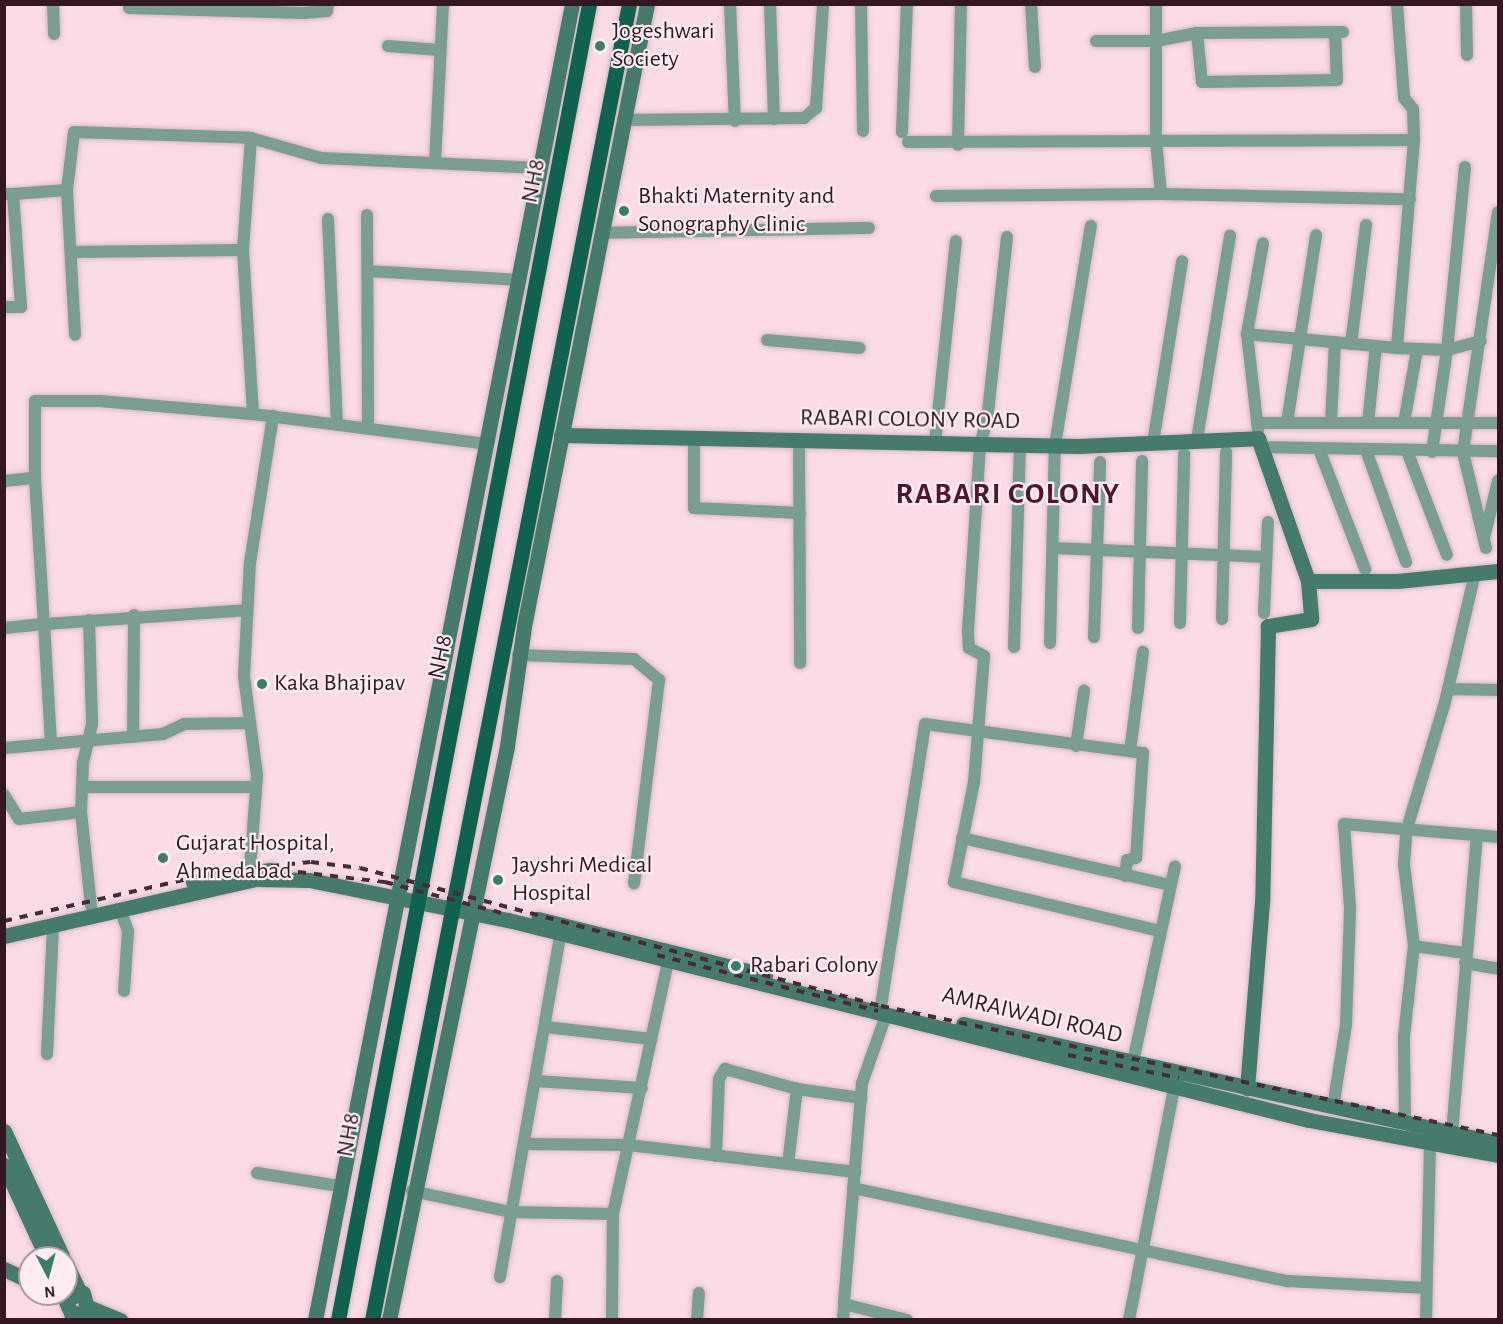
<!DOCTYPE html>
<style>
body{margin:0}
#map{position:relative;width:1503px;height:1324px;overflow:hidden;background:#fadbe6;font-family:"Alegreya Sans",sans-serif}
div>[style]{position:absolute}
.roads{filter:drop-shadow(0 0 2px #d6b8c3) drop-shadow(0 0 2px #d6b8c3)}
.street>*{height:12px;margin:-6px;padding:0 6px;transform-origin:6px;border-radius:6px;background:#7a9e93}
.secondary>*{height:15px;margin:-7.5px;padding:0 7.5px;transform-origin:7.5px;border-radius:7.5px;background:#447b6c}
.primary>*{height:15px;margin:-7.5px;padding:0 7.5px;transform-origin:7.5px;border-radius:7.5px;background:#0f6251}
.rail>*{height:4px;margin-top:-2px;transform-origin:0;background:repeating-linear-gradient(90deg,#472c37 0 8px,transparent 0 16px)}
.dots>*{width:16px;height:16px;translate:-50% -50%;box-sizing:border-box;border:3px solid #fdedf3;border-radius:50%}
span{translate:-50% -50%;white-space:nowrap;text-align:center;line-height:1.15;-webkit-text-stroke:4.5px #fdedf3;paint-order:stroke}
.poi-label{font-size:24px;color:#331823}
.left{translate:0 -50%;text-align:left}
.street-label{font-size:24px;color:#331823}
.district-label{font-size:30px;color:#501631;font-weight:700;letter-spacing:1.5px}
.frame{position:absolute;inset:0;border:6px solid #331823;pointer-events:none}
.north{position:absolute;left:18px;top:1246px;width:60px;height:60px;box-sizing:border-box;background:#fdedf3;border:2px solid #ac98a0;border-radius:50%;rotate:174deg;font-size:16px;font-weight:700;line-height:24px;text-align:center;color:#331823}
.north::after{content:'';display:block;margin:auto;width:21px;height:27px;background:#3b7c6c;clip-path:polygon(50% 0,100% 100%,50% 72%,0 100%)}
</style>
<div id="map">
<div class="roads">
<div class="street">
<div style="left:53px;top:4px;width:30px;rotate:88deg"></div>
<div style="left:730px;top:4px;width:117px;rotate:87.6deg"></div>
<div style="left:770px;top:4px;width:115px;rotate:88deg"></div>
<div style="left:861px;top:4px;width:127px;rotate:89.1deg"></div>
<div style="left:1031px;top:4px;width:63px;rotate:86.4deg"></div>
<div style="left:1156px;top:4px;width:137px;rotate:90deg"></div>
<div style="left:1156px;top:141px;width:258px;rotate:-0.2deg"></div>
<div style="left:1414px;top:140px;width:209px;rotate:94.7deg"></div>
<div style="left:1397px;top:348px;width:151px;rotate:-174.7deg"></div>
<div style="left:1397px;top:4px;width:94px;rotate:85.7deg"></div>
<div style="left:1404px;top:98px;width:14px;rotate:51deg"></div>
<div style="left:1413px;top:109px;width:31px;rotate:88deg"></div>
<div style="left:1466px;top:4px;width:51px;rotate:88.9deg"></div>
<div style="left:129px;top:8px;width:175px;rotate:1.6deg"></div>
<div style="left:304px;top:13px;width:23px;rotate:-5deg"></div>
<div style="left:327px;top:11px;width:7px;rotate:-82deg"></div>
<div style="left:1197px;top:33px;width:49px;rotate:84.2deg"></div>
<div style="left:1202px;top:82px;width:135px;rotate:-0.8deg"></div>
<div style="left:1337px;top:80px;width:48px;rotate:-92.4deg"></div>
<div style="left:1096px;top:41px;width:60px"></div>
<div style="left:1156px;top:41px;width:42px;rotate:-11deg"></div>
<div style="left:1197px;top:33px;width:146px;rotate:-0.4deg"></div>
<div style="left:388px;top:46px;width:51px;rotate:4.5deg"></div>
<div style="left:624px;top:120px;width:180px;rotate:-0.6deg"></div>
<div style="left:804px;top:118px;width:16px;rotate:-40deg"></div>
<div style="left:816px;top:108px;width:104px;rotate:-86.1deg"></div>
<div style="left:902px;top:132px;width:128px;rotate:-87.8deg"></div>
<div style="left:251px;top:138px;width:73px;rotate:15.9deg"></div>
<div style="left:321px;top:158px;width:220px;rotate:2.6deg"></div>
<div style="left:908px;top:142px;width:248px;rotate:-0.2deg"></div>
<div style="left:1156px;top:141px;width:53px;rotate:84.6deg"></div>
<div style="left:1161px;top:194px;width:249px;rotate:1.2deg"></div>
<div style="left:958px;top:145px;width:141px;rotate:-88.8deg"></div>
<div style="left:435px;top:162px;width:158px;rotate:-87.1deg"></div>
<div style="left:1465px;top:167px;width:184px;rotate:95.6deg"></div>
<div style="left:1447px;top:350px;width:35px;rotate:-15deg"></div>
<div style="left:67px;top:190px;width:58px;rotate:-83.1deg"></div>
<div style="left:74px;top:132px;width:177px;rotate:1.9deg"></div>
<div style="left:251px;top:138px;width:112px;rotate:94.1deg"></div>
<div style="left:243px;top:250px;width:171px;rotate:179.3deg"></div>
<div style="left:13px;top:194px;width:54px;rotate:-4.2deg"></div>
<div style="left:67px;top:190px;width:145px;rotate:86.8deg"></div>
<div style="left:936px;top:196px;width:225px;rotate:-0.5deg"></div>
<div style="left:367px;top:215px;width:213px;rotate:89.7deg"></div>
<div style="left:328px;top:219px;width:206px;rotate:87.5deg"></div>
<div style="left:602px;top:233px;width:267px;rotate:-1.1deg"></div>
<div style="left:1007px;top:237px;width:184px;rotate:96.2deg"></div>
<div style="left:987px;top:420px;width:26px;rotate:106deg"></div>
<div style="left:980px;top:445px;width:186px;rotate:93.7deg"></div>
<div style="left:968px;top:631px;width:17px;rotate:87deg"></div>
<div style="left:969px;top:648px;width:17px;rotate:28deg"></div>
<div style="left:984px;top:656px;width:126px;rotate:94.5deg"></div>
<div style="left:974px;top:782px;width:102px;rotate:101.3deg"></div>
<div style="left:954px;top:882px;width:211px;rotate:13.4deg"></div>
<div style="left:243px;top:250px;width:164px;rotate:86.5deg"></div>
<div style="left:253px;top:414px;width:237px;rotate:7.3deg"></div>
<div style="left:369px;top:271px;width:151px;rotate:3.4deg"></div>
<div style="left:4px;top:307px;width:17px"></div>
<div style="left:21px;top:307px;width:113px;rotate:-94deg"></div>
<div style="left:13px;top:194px;width:7px;rotate:180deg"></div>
<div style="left:767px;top:340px;width:93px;rotate:4.9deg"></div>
<div style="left:1351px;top:344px;width:120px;rotate:-82.8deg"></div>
<div style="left:1397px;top:348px;width:50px;rotate:2.3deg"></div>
<div style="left:1447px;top:350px;width:103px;rotate:98.4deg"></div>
<div style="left:1257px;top:423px;width:241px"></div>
<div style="left:1287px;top:423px;width:190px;rotate:-81.2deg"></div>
<div style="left:1331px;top:423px;width:81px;rotate:-87.2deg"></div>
<div style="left:1368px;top:423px;width:77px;rotate:-84.1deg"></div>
<div style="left:1404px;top:423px;width:75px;rotate:-80deg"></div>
<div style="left:1258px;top:430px;width:97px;rotate:-96.5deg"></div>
<div style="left:1247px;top:334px;width:92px;rotate:-80deg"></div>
<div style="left:694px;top:437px;width:71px;rotate:90deg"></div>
<div style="left:694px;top:508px;width:106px;rotate:2.7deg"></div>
<div style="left:799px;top:440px;width:223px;rotate:89.7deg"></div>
<div style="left:1197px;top:440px;width:207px;rotate:-80.8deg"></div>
<div style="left:935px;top:443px;width:203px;rotate:-84.1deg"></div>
<div style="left:1153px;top:443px;width:184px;rotate:-80.9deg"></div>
<div style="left:1262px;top:447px;width:236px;rotate:1deg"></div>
<div style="left:1319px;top:449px;width:129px;rotate:69deg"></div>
<div style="left:1366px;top:450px;width:119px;rotate:70.3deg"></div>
<div style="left:1407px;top:451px;width:111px;rotate:69deg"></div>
<div style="left:35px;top:478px;width:77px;rotate:-90deg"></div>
<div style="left:35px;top:401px;width:65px"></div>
<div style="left:100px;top:401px;width:154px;rotate:4.9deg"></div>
<div style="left:4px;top:481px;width:31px;rotate:-6deg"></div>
<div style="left:35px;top:478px;width:146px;rotate:86.5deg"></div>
<div style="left:44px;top:624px;width:40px;rotate:174.3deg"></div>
<div style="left:1485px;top:534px;width:55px;rotate:-76.2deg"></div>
<div style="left:1053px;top:548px;width:213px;rotate:2.4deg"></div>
<div style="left:1486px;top:548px;width:99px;rotate:-103.5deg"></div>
<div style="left:1463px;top:452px;width:242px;rotate:-81.7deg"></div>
<div style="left:1264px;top:613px;width:91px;rotate:-87.5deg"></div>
<div style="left:1222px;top:619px;width:167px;rotate:-88.6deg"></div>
<div style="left:89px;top:620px;width:104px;rotate:88.3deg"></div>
<div style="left:92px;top:724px;width:39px;rotate:103deg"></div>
<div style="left:83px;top:762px;width:50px;rotate:92.3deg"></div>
<div style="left:81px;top:812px;width:95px;rotate:83.9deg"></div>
<div style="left:1180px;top:623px;width:169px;rotate:-88.6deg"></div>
<div style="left:1138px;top:628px;width:167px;rotate:-88.6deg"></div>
<div style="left:1094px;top:637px;width:175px;rotate:-88deg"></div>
<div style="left:1050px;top:643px;width:198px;rotate:-88.6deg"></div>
<div style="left:1055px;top:445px;width:222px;rotate:-80.7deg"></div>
<div style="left:1014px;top:647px;width:203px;rotate:-88.3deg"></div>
<div style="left:518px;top:655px;width:116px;rotate:2deg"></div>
<div style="left:634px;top:659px;width:33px;rotate:40deg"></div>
<div style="left:659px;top:680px;width:205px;rotate:97deg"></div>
<div style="left:1448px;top:689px;width:50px;rotate:1.1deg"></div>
<div style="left:133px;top:737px;width:122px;rotate:-89.5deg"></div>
<div style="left:51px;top:744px;width:120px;rotate:-93.3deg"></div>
<div style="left:44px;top:624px;width:203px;rotate:-3.9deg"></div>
<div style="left:1076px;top:746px;width:56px;rotate:-81.7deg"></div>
<div style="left:4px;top:748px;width:160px;rotate:-5deg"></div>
<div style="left:163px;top:734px;width:23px;rotate:-25deg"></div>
<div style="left:184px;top:724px;width:65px;rotate:-0.9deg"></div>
<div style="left:1130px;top:751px;width:100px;rotate:-82.5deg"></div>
<div style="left:82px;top:787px;width:174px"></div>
<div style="left:4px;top:795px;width:28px;rotate:58deg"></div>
<div style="left:19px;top:819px;width:62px;rotate:-6.4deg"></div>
<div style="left:962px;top:838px;width:214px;rotate:12.7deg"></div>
<div style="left:250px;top:869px;width:94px;rotate:-85.7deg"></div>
<div style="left:257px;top:775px;width:100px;rotate:-97.5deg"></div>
<div style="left:244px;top:676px;width:113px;rotate:-87deg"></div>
<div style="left:250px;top:563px;width:149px;rotate:-81.1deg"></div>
<div style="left:120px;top:909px;width:23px;rotate:70deg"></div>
<div style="left:128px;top:931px;width:60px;rotate:93.8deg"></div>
<div style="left:1465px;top:953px;width:51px;rotate:-172.2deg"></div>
<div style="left:1414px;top:946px;width:83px;rotate:-97deg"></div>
<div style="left:1404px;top:864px;width:32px;rotate:-86deg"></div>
<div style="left:1406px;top:832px;width:136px;rotate:-73.3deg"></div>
<div style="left:1445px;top:702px;width:132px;rotate:-76.9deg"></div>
<div style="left:1465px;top:963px;width:34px;rotate:10deg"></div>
<div style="left:881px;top:1006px;width:285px;rotate:-81.1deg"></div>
<div style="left:925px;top:724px;width:220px;rotate:7.6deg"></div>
<div style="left:1143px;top:753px;width:105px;rotate:93.8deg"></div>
<div style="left:1136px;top:858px;width:9px;rotate:167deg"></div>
<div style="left:1127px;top:860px;width:16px;rotate:97deg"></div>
<div style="left:886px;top:1015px;width:72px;rotate:109.4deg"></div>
<div style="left:862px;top:1083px;width:222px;rotate:94.7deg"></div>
<div style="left:844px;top:1304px;width:65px;rotate:14.3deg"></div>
<div style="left:546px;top:1027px;width:106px;rotate:6.5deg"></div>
<div style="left:47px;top:1054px;width:129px;rotate:-87.3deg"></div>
<div style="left:1133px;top:1062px;width:200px;rotate:-77.9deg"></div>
<div style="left:536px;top:1081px;width:106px;rotate:3.8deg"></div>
<div style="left:1333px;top:1107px;width:83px;rotate:-81deg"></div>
<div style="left:1346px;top:1025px;width:117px;rotate:-88deg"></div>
<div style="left:1350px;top:908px;width:84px;rotate:-94.1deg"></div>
<div style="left:1344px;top:824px;width:155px;rotate:4.8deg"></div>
<div style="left:1405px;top:1123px;width:87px;rotate:-90.7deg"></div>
<div style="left:1404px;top:1036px;width:91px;rotate:-83.7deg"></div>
<div style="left:1452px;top:1133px;width:298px;rotate:-85.2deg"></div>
<div style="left:524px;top:1144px;width:104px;rotate:0.6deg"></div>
<div style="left:628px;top:1145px;width:229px;rotate:6.8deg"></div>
<div style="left:716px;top:1156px;width:77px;rotate:-87.8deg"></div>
<div style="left:719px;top:1079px;width:12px;rotate:-59deg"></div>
<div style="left:725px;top:1069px;width:75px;rotate:15.5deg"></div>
<div style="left:797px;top:1089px;width:65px;rotate:8deg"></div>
<div style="left:788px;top:1164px;width:76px;rotate:-83.2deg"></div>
<div style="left:257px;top:1173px;width:83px;rotate:9deg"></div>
<div style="left:853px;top:1188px;width:445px;rotate:12.1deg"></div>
<div style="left:1288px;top:1281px;width:138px;rotate:2.9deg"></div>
<div style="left:412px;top:1191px;width:101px;rotate:12deg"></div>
<div style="left:511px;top:1212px;width:102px;rotate:1.1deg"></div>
<div style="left:500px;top:1277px;width:346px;rotate:-80deg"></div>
<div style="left:555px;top:1320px;width:39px;rotate:-87deg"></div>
<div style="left:612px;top:1320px;width:106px;rotate:-89.5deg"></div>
<div style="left:613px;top:1214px;width:259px;rotate:-77.7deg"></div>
<div style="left:697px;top:1320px;width:27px;rotate:-86deg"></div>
<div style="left:843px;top:1320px;width:16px;rotate:-86deg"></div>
<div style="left:1129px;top:1320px;width:246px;rotate:-79deg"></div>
<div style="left:1426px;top:1320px;width:179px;rotate:-88.7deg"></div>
</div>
<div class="secondary">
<div style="left:561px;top:435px;width:517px;rotate:1.22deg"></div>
<div style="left:1078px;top:446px;width:180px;rotate:-2.5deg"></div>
<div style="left:1258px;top:438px;width:151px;rotate:70.7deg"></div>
<div style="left:1308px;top:581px;width:38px;rotate:85deg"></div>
<div style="left:1311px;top:619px;width:44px;rotate:170.8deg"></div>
<div style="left:1268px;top:626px;width:276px;rotate:91.2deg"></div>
<div style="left:1262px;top:902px;width:187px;rotate:94.6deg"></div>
<div style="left:1308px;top:581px;width:89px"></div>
<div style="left:1397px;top:581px;width:101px;rotate:-5.7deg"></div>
<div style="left:193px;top:882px;width:78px;rotate:-8.9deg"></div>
<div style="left:538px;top:919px;width:234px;rotate:13.9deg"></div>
<div style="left:4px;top:936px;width:257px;rotate:-12.8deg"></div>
<div style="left:255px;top:879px;width:54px;rotate:1.1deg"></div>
<div style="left:309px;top:880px;width:203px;rotate:11.4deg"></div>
<div style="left:508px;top:920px;width:826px;rotate:14.02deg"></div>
<div style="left:1309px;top:1120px;width:192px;rotate:10.5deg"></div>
<div style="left:963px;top:1024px;width:548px;rotate:12.54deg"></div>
<div style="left:4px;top:1131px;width:140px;rotate:65.1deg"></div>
<div style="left:4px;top:1165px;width:102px;rotate:65.2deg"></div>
<div style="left:66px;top:1264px;width:30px;rotate:64deg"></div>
<div style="left:4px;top:1269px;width:29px;rotate:25deg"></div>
<div style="left:88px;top:1307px;width:35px;rotate:22deg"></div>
<div style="left:86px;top:1311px;width:15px;rotate:164deg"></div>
<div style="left:72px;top:1315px;width:17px;rotate:-114deg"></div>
<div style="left:65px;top:1299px;width:19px;rotate:-18deg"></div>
<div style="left:83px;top:1293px;width:28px;rotate:75deg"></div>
<div style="left:315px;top:1320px;width:1341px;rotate:-78.95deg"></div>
<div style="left:389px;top:1320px;width:586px;rotate:-78.38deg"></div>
<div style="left:507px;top:746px;width:121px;rotate:-81.9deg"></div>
<div style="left:524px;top:626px;width:634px;rotate:-78.81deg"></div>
</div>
<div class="primary">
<div style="left:338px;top:1320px;width:1340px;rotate:-79.2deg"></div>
<div style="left:372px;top:1320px;width:1341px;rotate:-78.95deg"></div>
</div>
</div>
<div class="rail">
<div style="left:298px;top:872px;width:88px;rotate:6.6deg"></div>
<div style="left:385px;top:882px;width:128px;rotate:14.9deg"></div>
<div style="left:4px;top:921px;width:225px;rotate:-12.9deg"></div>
<div style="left:223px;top:871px;width:88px;rotate:-5.8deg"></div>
<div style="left:311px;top:862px;width:49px;rotate:7deg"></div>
<div style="left:360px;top:868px;width:539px;rotate:14.84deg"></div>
<div style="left:881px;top:1006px;width:630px;rotate:11.81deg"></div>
<div style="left:657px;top:955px;width:228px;rotate:14.2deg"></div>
<div style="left:1068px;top:1055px;width:113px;rotate:11.7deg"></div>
</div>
<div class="dots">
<div style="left:600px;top:46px;background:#3b7c6c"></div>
<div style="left:624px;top:211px;background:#3b7c6c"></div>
<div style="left:262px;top:684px;background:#3b7c6c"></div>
<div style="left:163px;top:858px;background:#3b7c6c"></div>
<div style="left:498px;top:880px;background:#3b7c6c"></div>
<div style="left:736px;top:966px;background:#3b7c6c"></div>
</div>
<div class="poi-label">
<span class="left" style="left:612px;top:46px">Jogeshwari<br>Society</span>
<span class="left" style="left:638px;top:211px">Bhakti Maternity and<br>Sonography Clinic</span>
<span class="left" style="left:274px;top:684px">Kaka Bhajipav</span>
<span class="left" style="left:176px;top:858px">Gujarat Hospital,<br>Ahmedabad</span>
<span class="left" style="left:512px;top:880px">Jayshri Medical<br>Hospital</span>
<span class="left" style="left:750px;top:966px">Rabari Colony</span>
</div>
<div class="street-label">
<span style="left:534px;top:181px;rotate:-79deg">NH8</span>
<span style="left:910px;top:420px;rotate:1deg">RABARI COLONY ROAD</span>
<span style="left:441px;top:657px;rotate:-78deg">NH8</span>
<span style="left:1032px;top:1016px;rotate:13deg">AMRAIWADI ROAD</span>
<span style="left:349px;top:1135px;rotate:-80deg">NH8</span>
</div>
<div class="district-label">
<span style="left:1008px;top:494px">RABARI COLONY</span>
</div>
<div class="frame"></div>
<div class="north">N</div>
</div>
